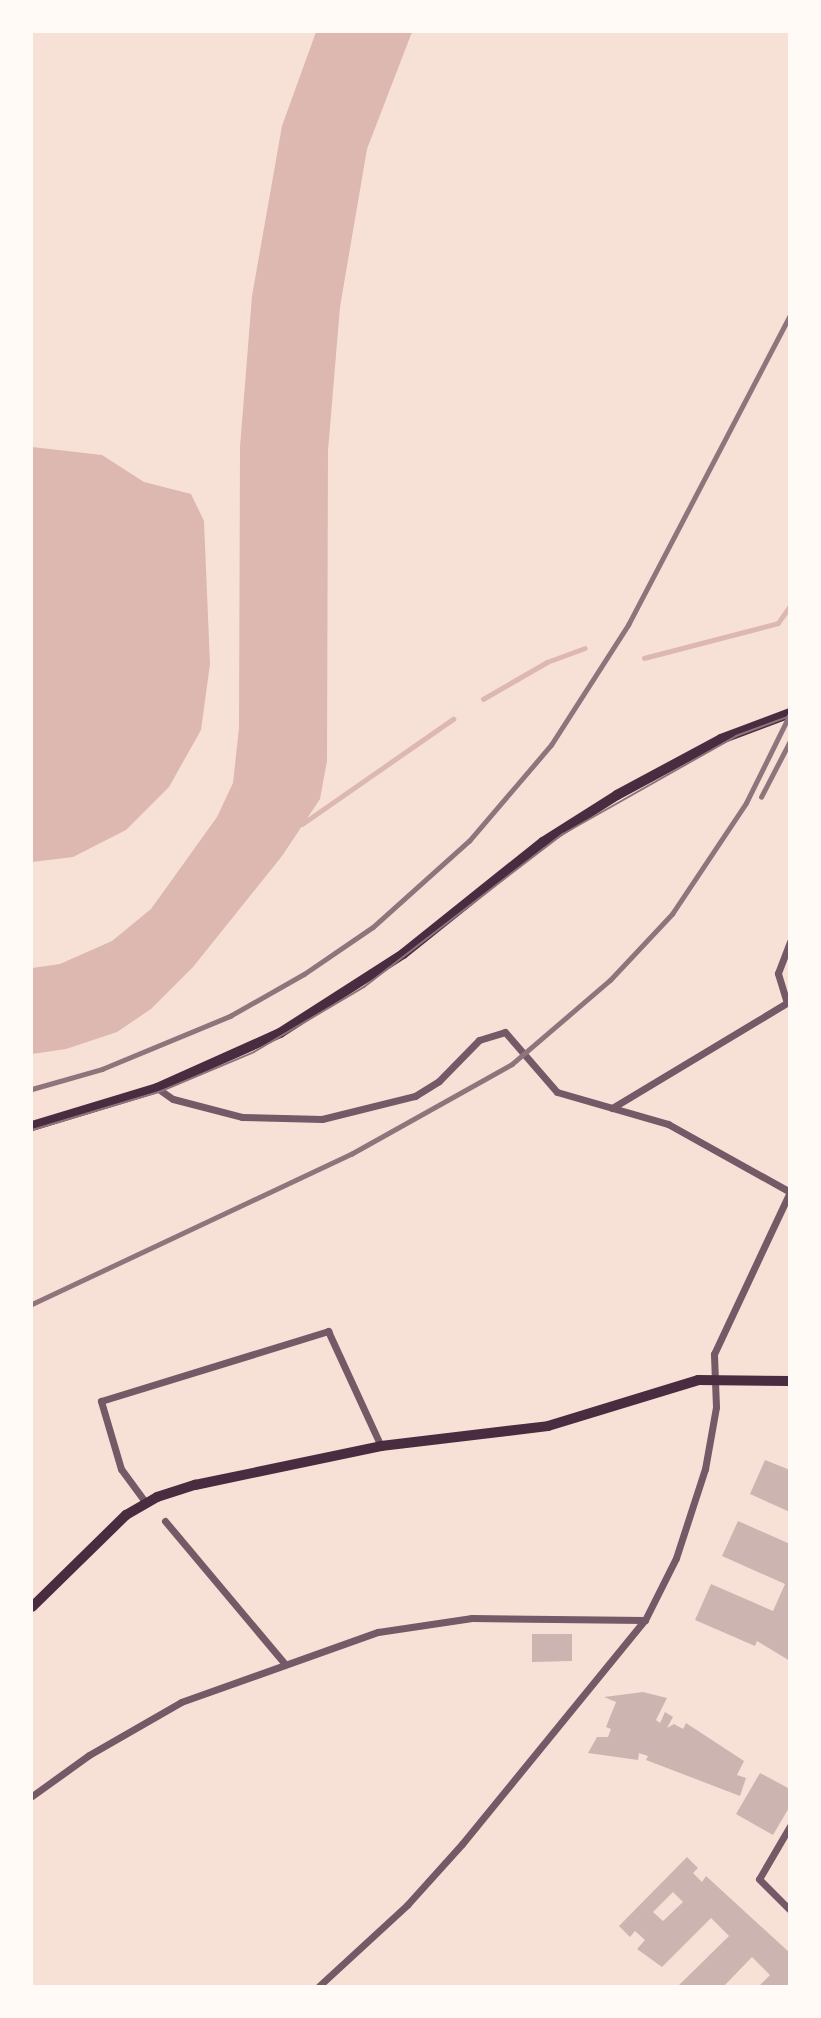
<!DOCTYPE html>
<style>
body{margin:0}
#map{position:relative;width:821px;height:2018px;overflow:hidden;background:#f7e1d7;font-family:Montserrat,sans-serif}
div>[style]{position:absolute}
.water>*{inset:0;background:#dcb8b0}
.stream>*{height:4.5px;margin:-2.25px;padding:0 2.25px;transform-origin:2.25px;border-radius:2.25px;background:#dcb8b0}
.building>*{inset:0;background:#ccb4b1}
.minor>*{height:7px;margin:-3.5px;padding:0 3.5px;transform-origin:3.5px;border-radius:3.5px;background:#755966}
.secondary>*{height:10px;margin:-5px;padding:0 5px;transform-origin:5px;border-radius:5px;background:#4a2c40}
.tram>*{height:2px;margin:-1px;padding:0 1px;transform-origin:1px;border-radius:1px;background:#8f747c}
.rail>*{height:4.5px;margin:-2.25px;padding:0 2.25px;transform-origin:2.25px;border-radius:2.25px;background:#8f747c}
span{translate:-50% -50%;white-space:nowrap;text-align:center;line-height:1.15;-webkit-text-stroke:5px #fffaf5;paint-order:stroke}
.frame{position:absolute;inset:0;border:33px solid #fffaf5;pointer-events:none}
</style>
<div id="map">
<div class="water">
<div style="clip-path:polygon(316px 32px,412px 32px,367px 149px,340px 307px,328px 451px,327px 761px,320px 799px,282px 856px,193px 967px,151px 1009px,117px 1032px,66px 1049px,32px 1054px,32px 968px,60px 964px,112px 941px,151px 909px,217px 817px,233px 783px,239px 728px,240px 447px,252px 296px,282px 126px)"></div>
<div style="clip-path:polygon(32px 447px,102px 455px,144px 482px,191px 494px,204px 521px,210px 664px,201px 730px,169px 787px,126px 830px,73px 857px,32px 862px)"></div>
</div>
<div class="stream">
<div style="left:644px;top:658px;width:138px;rotate:-14.6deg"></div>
<div style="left:778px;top:623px;width:21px;rotate:-55deg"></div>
<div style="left:483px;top:699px;width:74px;rotate:-30deg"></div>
<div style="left:547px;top:662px;width:40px;rotate:-20.2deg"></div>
<div style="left:302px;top:824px;width:184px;rotate:-34.8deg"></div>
</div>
<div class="building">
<div style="clip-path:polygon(765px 1460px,790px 1470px,790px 1512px,750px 1494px)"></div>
<div style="clip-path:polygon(738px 1521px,790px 1544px,790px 1661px,757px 1641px,755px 1646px,695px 1620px,711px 1584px,773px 1611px,785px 1584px,722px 1556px)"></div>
<div style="clip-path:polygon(532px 1634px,572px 1634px,572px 1661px,532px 1662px)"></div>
<div style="clip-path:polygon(643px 1692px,667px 1698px,656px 1720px,660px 1723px,665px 1712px,673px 1717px,667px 1728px,674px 1724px,683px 1729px,686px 1723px,744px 1761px,737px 1775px,746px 1778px,740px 1796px,646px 1760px,648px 1756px,639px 1753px,638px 1760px,588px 1753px,597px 1737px,608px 1737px,611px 1729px,606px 1727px,616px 1702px,604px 1697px)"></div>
<div style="clip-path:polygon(760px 1773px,790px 1789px,790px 1806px,773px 1835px,736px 1814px)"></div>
<div style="clip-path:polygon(evenodd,687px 1857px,698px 1868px,693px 1873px,702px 1882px,706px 1876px,790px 1953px,790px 1986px,759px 1986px,770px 1975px,752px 1957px,724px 1986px,678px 1986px,729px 1936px,711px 1918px,662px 1967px,637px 1949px,645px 1940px,635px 1931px,630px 1937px,619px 1926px,687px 1857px,673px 1892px,683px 1902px,663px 1921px,653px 1912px,673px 1892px)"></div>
</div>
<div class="minor">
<div style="left:787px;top:1003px;width:31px;rotate:-107deg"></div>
<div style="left:778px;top:973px;width:34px;rotate:-69deg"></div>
<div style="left:157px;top:1088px;width:19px;rotate:35deg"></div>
<div style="left:173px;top:1099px;width:71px;rotate:14.6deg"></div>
<div style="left:242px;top:1117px;width:80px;rotate:1.4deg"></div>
<div style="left:322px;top:1119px;width:96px;rotate:-13.9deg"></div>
<div style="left:415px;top:1096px;width:28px;rotate:-32deg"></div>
<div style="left:439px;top:1081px;width:57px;rotate:-45.7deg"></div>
<div style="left:479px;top:1040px;width:27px;rotate:-17deg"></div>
<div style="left:505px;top:1032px;width:79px;rotate:49.1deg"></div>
<div style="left:557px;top:1092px;width:116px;rotate:16.1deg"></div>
<div style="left:668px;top:1124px;width:140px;rotate:29.1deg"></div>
<div style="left:612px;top:1108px;width:208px;rotate:-31deg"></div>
<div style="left:146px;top:1503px;width:42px;rotate:-126.3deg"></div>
<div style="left:121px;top:1469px;width:71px;rotate:-106.4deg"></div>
<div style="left:101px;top:1401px;width:238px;rotate:-17.1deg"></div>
<div style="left:328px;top:1331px;width:127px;rotate:65.3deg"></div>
<div style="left:165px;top:1521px;width:187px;rotate:50deg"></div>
<div style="left:32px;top:1796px;width:70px;rotate:-35.7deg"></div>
<div style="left:89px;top:1755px;width:106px;rotate:-29.9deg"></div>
<div style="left:181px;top:1702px;width:209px;rotate:-19.6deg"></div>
<div style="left:378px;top:1632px;width:95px;rotate:-8.5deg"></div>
<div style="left:472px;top:1618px;width:173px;rotate:0.7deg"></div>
<div style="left:790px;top:1826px;width:61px;rotate:120.3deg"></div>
<div style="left:759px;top:1879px;width:44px;rotate:45deg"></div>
<div style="left:319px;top:1986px;width:120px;rotate:-42.6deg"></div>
<div style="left:407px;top:1905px;width:82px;rotate:-48deg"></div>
<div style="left:462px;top:1844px;width:289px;rotate:-50.8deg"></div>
<div style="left:645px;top:1620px;width:69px;rotate:-63.4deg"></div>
<div style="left:676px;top:1558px;width:94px;rotate:-72deg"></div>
<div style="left:705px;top:1469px;width:63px;rotate:-79.9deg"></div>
<div style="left:716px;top:1407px;width:53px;rotate:-92.2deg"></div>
<div style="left:714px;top:1354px;width:179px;rotate:-64.9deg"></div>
</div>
<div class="secondary">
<div style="left:32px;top:1126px;width:131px;rotate:-16.9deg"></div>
<div style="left:157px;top:1088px;width:135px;rotate:-24.1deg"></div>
<div style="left:280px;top:1033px;width:146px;rotate:-32.7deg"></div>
<div style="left:403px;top:954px;width:179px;rotate:-38.7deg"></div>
<div style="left:543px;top:842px;width:88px;rotate:-32.4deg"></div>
<div style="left:617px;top:795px;width:118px;rotate:-28.3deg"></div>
<div style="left:721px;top:739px;width:74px;rotate:-20.6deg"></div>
<div style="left:32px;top:1607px;width:132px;rotate:-44.4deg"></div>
<div style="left:126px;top:1515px;width:36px;rotate:-30deg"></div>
<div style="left:157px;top:1497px;width:40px;rotate:-18deg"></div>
<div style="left:195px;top:1485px;width:190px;rotate:-11.8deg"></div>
<div style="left:381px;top:1446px;width:168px;rotate:-6.8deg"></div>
<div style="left:548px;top:1426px;width:157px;rotate:-17deg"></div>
<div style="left:698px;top:1380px;width:92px;rotate:0.6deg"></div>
</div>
<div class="tram">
<div style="left:32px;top:1130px;width:133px;rotate:-16.7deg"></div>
<div style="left:159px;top:1092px;width:103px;rotate:-22.8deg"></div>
<div style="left:254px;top:1052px;width:128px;rotate:-30.6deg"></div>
<div style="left:364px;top:987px;width:251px;rotate:-37.6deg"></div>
<div style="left:563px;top:834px;width:199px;rotate:-29.5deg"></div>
<div style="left:736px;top:736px;width:58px;rotate:-20.3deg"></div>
</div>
<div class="rail">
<div style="left:761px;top:797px;width:63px;rotate:-62.6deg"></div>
<div style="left:32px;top:1089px;width:73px;rotate:-15.9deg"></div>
<div style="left:102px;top:1069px;width:139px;rotate:-22.5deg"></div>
<div style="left:230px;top:1016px;width:85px;rotate:-29.6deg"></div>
<div style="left:304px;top:974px;width:83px;rotate:-34.3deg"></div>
<div style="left:373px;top:927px;width:129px;rotate:-41.9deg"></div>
<div style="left:469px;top:841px;width:126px;rotate:-49.5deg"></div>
<div style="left:551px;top:745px;width:143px;rotate:-57.3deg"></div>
<div style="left:628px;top:625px;width:350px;rotate:-62.4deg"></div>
<div style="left:32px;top:1304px;width:353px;rotate:-25.2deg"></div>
<div style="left:351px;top:1154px;width:184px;rotate:-29.2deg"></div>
<div style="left:512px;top:1064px;width:129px;rotate:-40.6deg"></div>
<div style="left:610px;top:980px;width:91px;rotate:-46.8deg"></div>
<div style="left:672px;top:914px;width:133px;rotate:-56.3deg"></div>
<div style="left:746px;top:803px;width:99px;rotate:-63.7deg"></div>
</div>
<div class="frame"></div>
</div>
